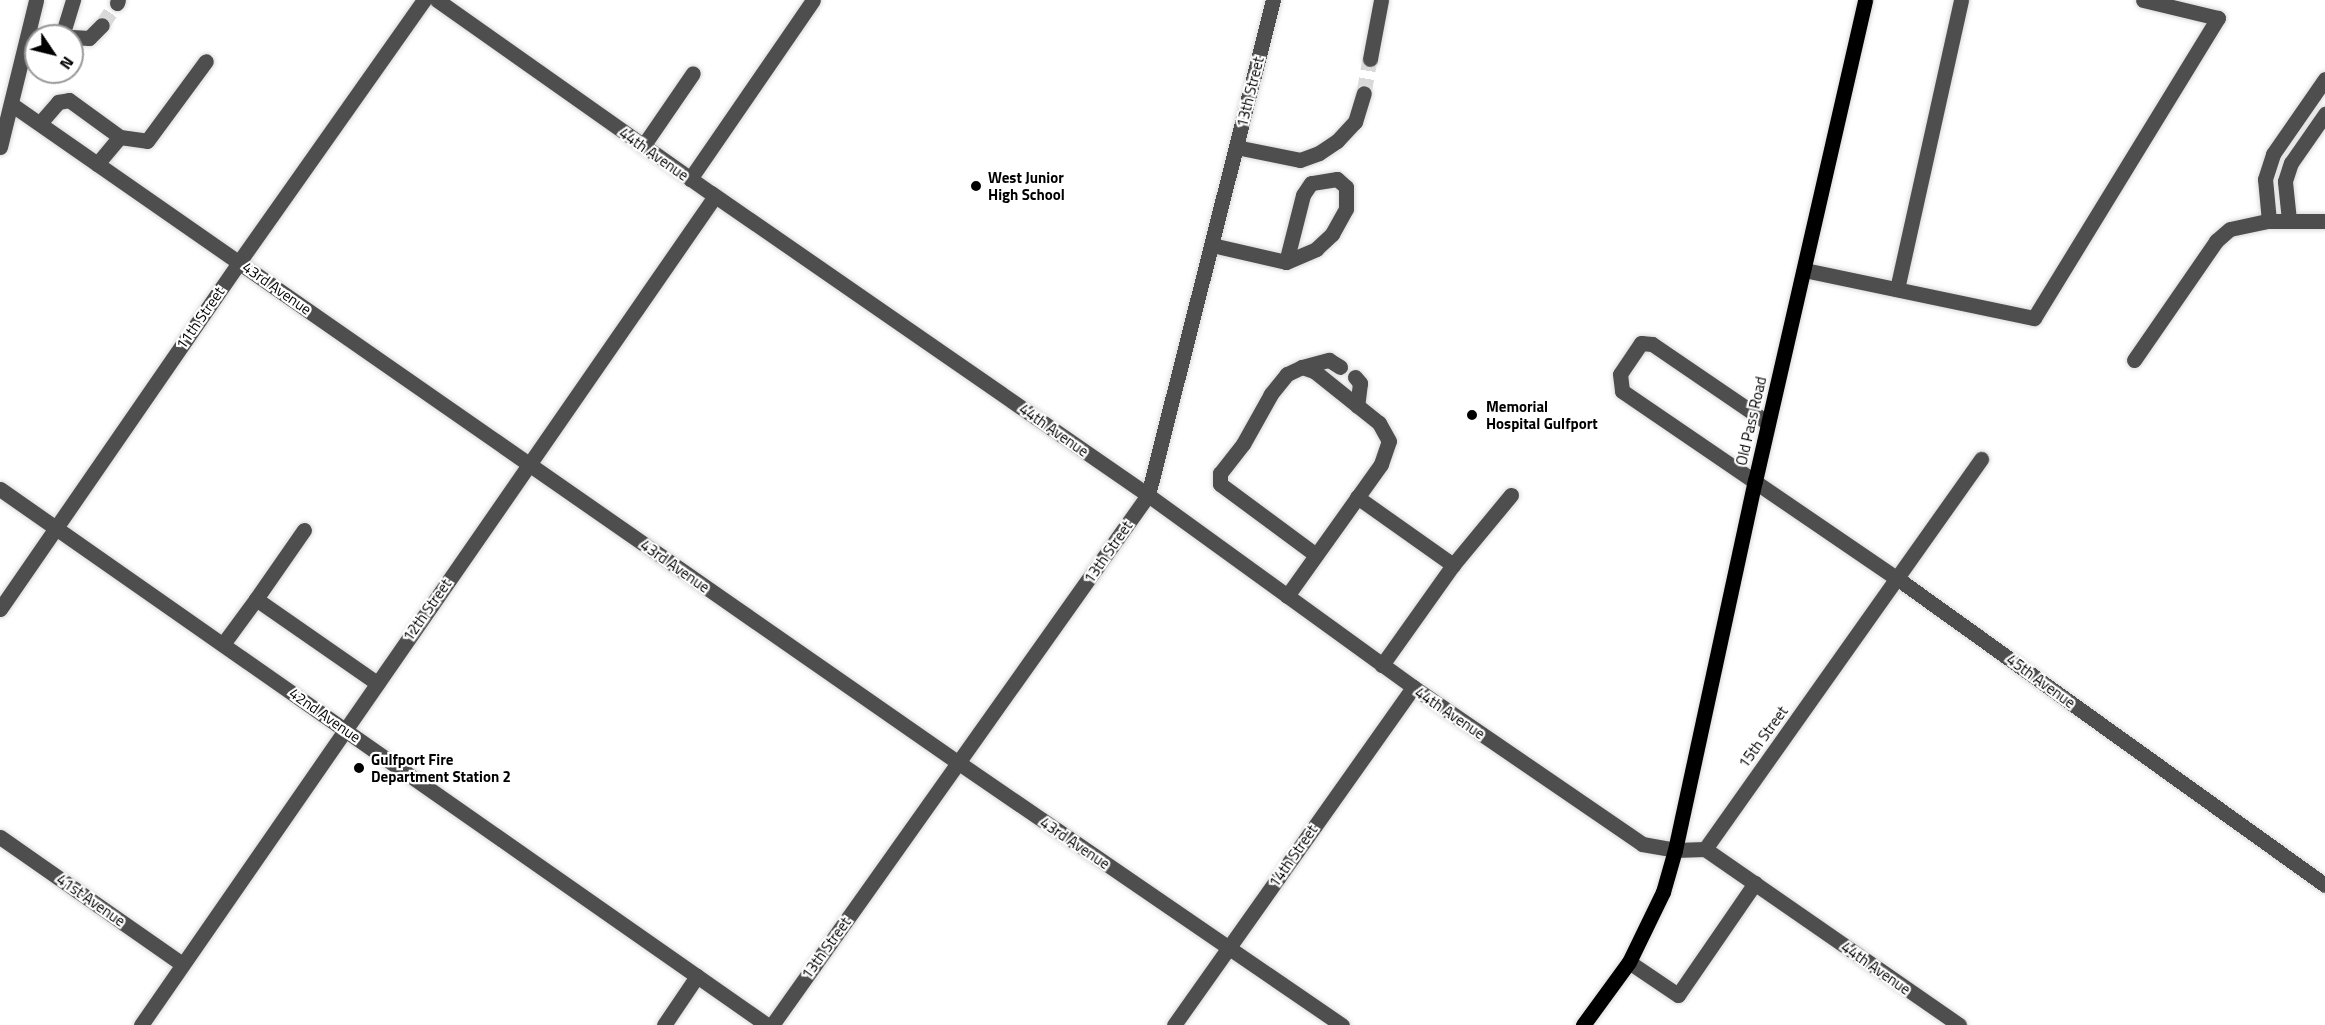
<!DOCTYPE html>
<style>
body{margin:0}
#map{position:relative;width:2325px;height:1025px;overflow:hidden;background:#fff;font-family:"Titillium Web",sans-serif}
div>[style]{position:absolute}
.minor-tunnel>*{height:15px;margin-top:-7.5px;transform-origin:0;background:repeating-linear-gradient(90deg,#d9d9d9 0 15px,transparent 0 23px)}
.roads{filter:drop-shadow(0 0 2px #dbdbdb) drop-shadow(0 0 2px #dbdbdb)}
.minor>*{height:15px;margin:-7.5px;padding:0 7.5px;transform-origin:7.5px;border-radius:7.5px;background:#4e4e4e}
.major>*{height:15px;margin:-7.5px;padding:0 7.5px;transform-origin:7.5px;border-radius:7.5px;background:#000}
.dots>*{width:16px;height:16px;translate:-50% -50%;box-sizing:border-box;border:3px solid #fff;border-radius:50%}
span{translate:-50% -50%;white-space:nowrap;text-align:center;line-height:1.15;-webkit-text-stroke:4.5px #fff;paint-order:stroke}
.street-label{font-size:15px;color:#000}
.poi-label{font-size:15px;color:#000;font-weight:700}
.left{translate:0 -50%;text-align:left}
.north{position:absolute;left:24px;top:24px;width:60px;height:60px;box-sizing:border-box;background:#fff;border:2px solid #999;border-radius:50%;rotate:125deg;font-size:16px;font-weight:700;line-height:24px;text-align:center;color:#000}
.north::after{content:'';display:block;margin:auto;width:21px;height:27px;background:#000;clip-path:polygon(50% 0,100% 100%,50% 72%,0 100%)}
</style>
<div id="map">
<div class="minor-tunnel">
<div style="left:102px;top:25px;width:27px;rotate:-56deg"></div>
<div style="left:1364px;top:93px;width:35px;rotate:-80deg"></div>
</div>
<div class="roads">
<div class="minor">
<div style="left:437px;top:0;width:335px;rotate:35.2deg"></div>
<div style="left:711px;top:193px;width:531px;rotate:34.65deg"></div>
<div style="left:1148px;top:495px;width:327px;rotate:35.9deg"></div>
<div style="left:1413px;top:687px;width:278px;rotate:34.4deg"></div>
<div style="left:1642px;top:844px;width:34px;rotate:10deg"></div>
<div style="left:1675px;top:850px;width:30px;rotate:-2deg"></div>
<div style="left:1705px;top:849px;width:478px;rotate:-54.7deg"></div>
<div style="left:117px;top:3px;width:3px;rotate:-72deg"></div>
<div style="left:28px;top:35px;width:28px;rotate:2deg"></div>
<div style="left:62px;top:36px;width:38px;rotate:-73deg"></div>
<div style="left:72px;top:37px;width:17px;rotate:3deg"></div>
<div style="left:89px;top:38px;width:18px;rotate:-45deg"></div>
<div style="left:1370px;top:59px;width:60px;rotate:-79.4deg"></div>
<div style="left:11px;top:104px;width:1155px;rotate:34.81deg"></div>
<div style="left:959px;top:763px;width:464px;rotate:34.4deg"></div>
<div style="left:40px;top:123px;width:28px;rotate:-49deg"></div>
<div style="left:58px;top:102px;width:11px;rotate:-10deg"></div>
<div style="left:69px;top:100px;width:63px;rotate:36deg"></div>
<div style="left:643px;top:146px;width:88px;rotate:-55.6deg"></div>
<div style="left:0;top:147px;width:151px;rotate:-76.2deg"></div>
<div style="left:1236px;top:147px;width:65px;rotate:11.5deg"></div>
<div style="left:1300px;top:160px;width:20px;rotate:-20deg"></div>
<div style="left:1319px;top:153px;width:22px;rotate:-34deg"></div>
<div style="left:1337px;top:141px;width:26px;rotate:-47deg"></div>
<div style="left:1355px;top:122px;width:30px;rotate:-73deg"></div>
<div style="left:97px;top:164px;width:35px;rotate:-50deg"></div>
<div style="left:120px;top:137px;width:27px;rotate:8deg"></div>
<div style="left:147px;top:141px;width:99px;rotate:-53.6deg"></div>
<div style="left:690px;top:179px;width:217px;rotate:-55.5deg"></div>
<div style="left:2289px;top:220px;width:39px;rotate:-96deg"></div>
<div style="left:2285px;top:181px;width:19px;rotate:-72deg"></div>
<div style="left:2291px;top:163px;width:60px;rotate:-55.2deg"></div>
<div style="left:2269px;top:221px;width:42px;rotate:-95.4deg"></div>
<div style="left:2265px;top:179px;width:26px;rotate:-72deg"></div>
<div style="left:2273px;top:154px;width:91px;rotate:-55.3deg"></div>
<div style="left:1212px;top:245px;width:76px;rotate:12.9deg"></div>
<div style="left:1286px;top:262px;width:33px;rotate:-23deg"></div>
<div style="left:1316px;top:249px;width:22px;rotate:-43deg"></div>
<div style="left:1332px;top:234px;width:29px;rotate:-61deg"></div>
<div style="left:1346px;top:209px;width:22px;rotate:-90deg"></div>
<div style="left:1346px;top:187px;width:12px;rotate:-138deg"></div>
<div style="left:1337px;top:179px;width:26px;rotate:171deg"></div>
<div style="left:1311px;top:183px;width:14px;rotate:124deg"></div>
<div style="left:1303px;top:195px;width:69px;rotate:104.2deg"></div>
<div style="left:1804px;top:270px;width:235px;rotate:11.8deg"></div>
<div style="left:2034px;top:318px;width:352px;rotate:-58.5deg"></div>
<div style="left:2218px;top:18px;width:77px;rotate:-166.5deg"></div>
<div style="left:1897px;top:289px;width:296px;rotate:-77.5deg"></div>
<div style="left:2134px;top:360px;width:145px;rotate:-55.4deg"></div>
<div style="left:2216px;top:241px;width:18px;rotate:-41deg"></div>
<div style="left:2230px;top:229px;width:40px;rotate:-12deg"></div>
<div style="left:2269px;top:221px;width:56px"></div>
<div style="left:1302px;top:367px;width:28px;rotate:-15deg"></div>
<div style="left:1329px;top:360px;width:13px;rotate:32deg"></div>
<div style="left:1355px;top:377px;width:8px;rotate:50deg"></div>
<div style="left:1360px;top:383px;width:23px;rotate:97deg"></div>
<div style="left:1768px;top:423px;width:140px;rotate:-145.7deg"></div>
<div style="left:1652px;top:344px;width:11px;rotate:-175deg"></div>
<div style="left:1641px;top:343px;width:37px;rotate:124deg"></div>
<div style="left:1620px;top:374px;width:17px;rotate:83deg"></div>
<div style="left:1622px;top:391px;width:334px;rotate:34.3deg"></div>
<div style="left:1898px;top:579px;width:525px;rotate:35.63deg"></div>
<div style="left:0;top:489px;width:936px;rotate:34.95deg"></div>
<div style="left:1357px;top:497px;width:118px;rotate:35.3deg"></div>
<div style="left:1453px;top:565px;width:123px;rotate:125.4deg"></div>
<div style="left:1453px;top:565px;width:91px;rotate:-50.4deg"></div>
<div style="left:1287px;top:596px;width:162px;rotate:-54.5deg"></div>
<div style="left:1381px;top:464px;width:24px;rotate:-71deg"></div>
<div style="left:1389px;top:441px;width:21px;rotate:-119deg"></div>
<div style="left:1379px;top:423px;width:83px;rotate:-141.3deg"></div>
<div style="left:1314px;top:371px;width:13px;rotate:-162deg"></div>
<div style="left:1302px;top:367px;width:17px;rotate:155deg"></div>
<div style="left:1287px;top:374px;width:26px;rotate:129deg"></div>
<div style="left:1271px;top:394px;width:57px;rotate:119.2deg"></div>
<div style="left:1243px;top:444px;width:37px;rotate:128deg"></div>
<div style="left:1220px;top:473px;width:11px;rotate:90deg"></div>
<div style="left:1220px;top:484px;width:119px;rotate:36.5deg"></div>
<div style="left:256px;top:599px;width:84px;rotate:-55.2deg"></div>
<div style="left:0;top:609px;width:421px;rotate:-55.4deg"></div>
<div style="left:239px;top:262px;width:321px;rotate:-54.8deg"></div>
<div style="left:223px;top:644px;width:56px;rotate:-53.7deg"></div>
<div style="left:256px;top:599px;width:147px;rotate:34.8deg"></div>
<div style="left:0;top:837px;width:222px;rotate:34.9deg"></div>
<div style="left:1705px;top:849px;width:309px;rotate:34.7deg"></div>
<div style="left:1629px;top:962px;width:59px;rotate:34deg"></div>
<div style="left:1678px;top:995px;width:136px;rotate:-55.5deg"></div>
<div style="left:141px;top:1025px;width:1008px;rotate:-55.3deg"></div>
<div style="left:664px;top:1025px;width:59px;rotate:-56deg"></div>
<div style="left:772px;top:1025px;width:650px;rotate:-54.65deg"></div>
<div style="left:1148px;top:495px;width:511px;rotate:-75.83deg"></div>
<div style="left:1174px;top:1025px;width:414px;rotate:-54.7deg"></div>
</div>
<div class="major">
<div style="left:1583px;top:1025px;width:78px;rotate:-53.9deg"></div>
<div style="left:1629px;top:962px;width:78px;rotate:-64.1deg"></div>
<div style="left:1663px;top:892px;width:44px;rotate:-74.1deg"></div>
<div style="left:1675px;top:850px;width:378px;rotate:-77.8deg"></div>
<div style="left:1755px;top:481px;width:493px;rotate:-77.1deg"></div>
</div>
</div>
<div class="dots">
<div style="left:976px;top:186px;background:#000"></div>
<div style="left:1472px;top:415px;background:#000"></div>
<div style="left:359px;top:768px;background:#000"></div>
</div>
<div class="street-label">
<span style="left:1250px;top:92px;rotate:-76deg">13th Street</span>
<span style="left:654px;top:154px;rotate:35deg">44th Avenue</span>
<span style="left:277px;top:288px;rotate:35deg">43rd Avenue</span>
<span style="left:200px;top:318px;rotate:-55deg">11th Street</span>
<span style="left:1751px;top:421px;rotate:-77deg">Old Pass Road</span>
<span style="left:1054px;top:430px;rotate:35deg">44th Avenue</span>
<span style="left:1108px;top:552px;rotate:-55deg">13th Street</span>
<span style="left:675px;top:566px;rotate:35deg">43rd Avenue</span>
<span style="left:427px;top:610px;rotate:-55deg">12th Street</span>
<span style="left:2041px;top:681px;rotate:36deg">45th Avenue</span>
<span style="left:1450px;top:713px;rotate:34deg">44th Avenue</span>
<span style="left:325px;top:715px;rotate:35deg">42nd Avenue</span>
<span style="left:1763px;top:737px;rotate:-54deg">15th Street</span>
<span style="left:1075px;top:843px;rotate:34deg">43rd Avenue</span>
<span style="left:1293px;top:856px;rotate:-55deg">14th Street</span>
<span style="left:91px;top:900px;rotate:35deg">41st Avenue</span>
<span style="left:826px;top:948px;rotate:-54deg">13th Street</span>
<span style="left:1876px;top:968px;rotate:35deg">44th Avenue</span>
</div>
<div class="poi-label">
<span class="left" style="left:988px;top:186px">West Junior<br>High School</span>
<span class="left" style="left:1486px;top:415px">Memorial<br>Hospital Gulfport</span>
<span class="left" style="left:371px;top:768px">Gulfport Fire<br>Department Station 2</span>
</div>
<div class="north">N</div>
</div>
